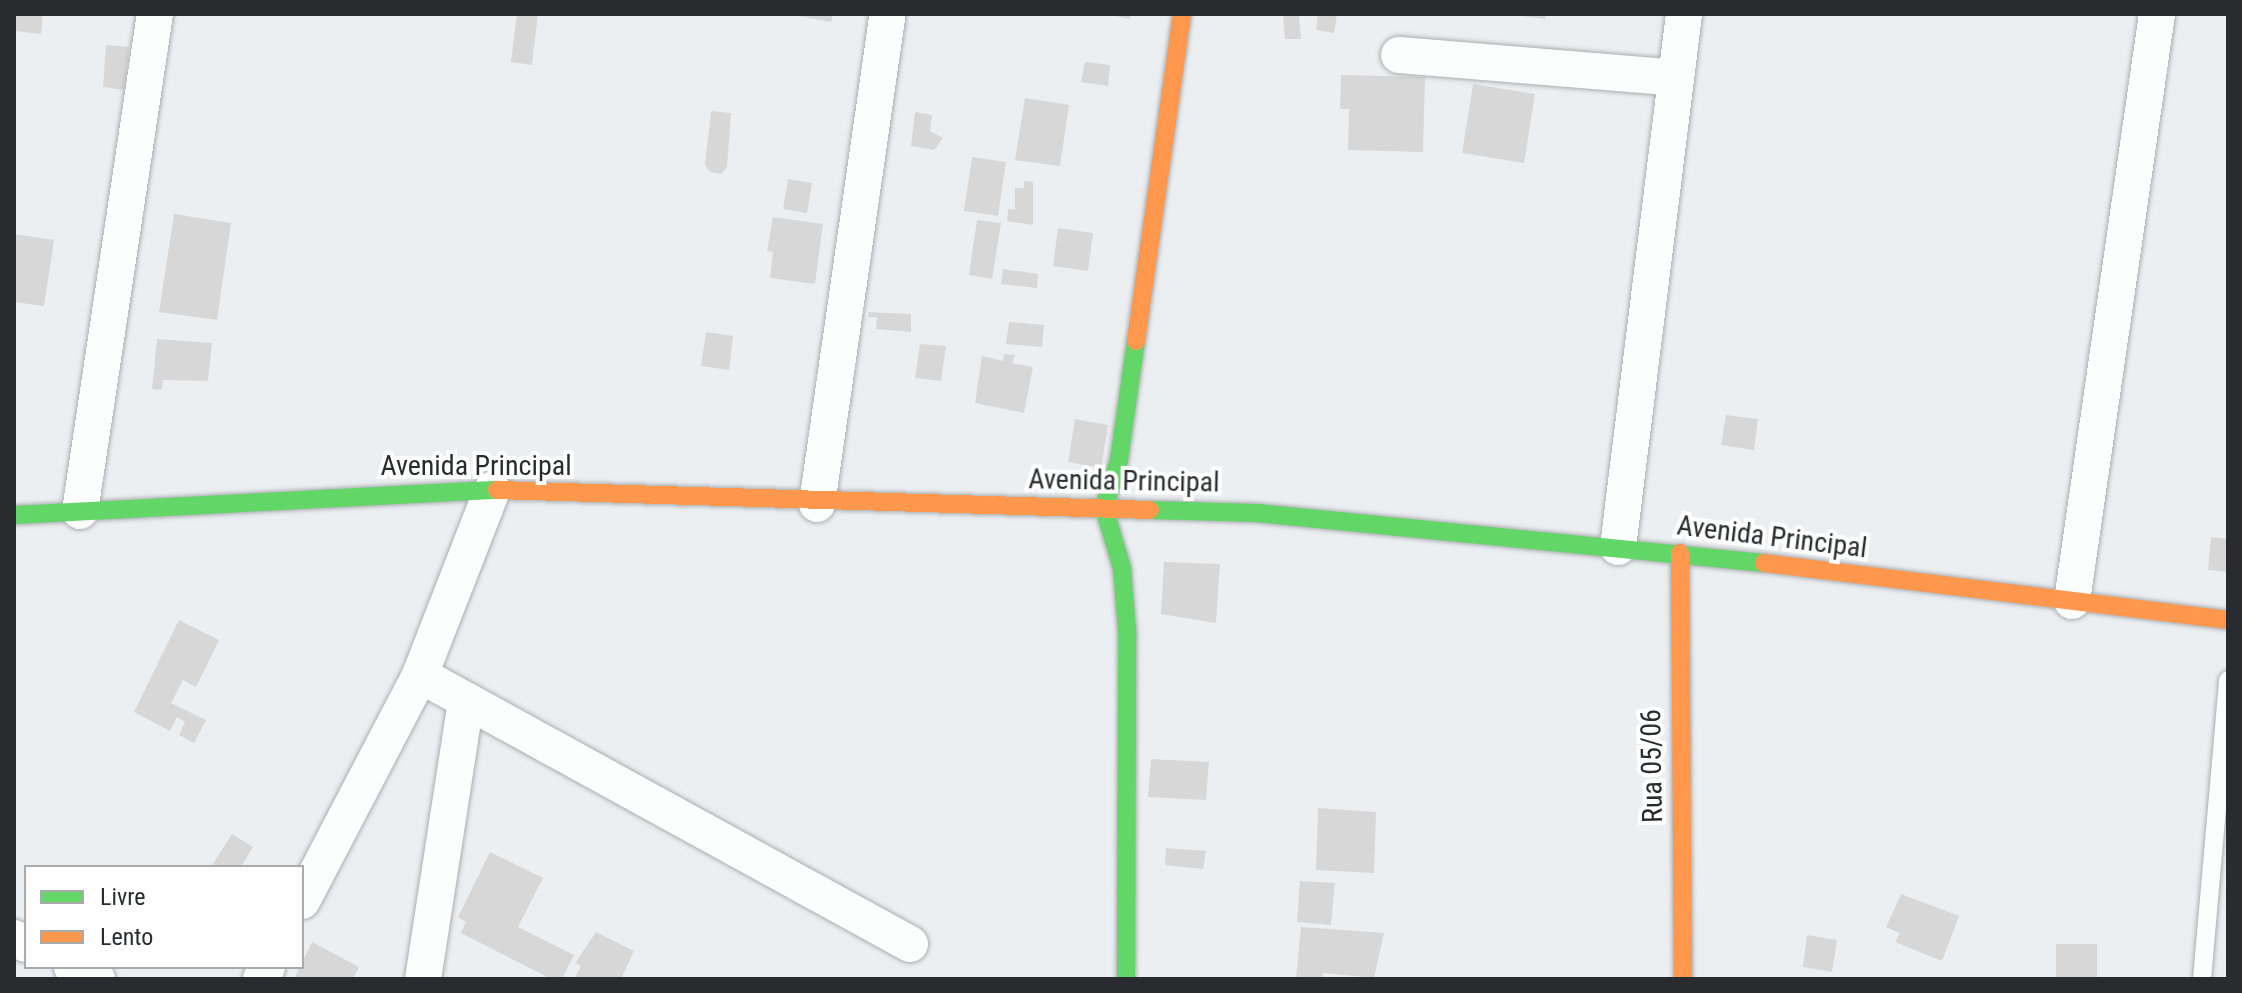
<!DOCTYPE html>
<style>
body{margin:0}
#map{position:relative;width:2242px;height:993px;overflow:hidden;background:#eceff2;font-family:"Roboto Condensed",sans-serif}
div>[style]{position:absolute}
.building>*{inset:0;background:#d7d7d7}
.roads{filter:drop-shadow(0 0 2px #abaeb0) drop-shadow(0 0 2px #abaeb0)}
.lane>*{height:18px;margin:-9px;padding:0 9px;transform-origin:9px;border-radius:9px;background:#fcfdfd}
.street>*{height:36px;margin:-18px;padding:0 18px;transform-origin:18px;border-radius:18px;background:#fcfdfd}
.fast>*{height:18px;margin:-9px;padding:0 9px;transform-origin:9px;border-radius:9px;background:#63d668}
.slow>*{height:18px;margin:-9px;padding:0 9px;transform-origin:9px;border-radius:9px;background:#ff974d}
span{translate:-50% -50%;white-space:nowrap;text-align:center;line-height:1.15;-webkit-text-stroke:8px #fff;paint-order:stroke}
.street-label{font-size:28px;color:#292b2e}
.frame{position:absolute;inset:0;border:16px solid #292b2e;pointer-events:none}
.legend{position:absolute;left:24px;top:865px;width:280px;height:104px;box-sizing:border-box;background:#fff;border:2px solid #a9aaab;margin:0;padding:10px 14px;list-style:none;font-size:24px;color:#292b2e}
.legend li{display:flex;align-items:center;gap:16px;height:40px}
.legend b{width:40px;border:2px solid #a9aaab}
</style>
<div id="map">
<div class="building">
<div style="clip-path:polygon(14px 14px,43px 14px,41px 34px,14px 31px)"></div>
<div style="clip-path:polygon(517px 14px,538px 14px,532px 65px,511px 62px)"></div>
<div style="clip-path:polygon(788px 14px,833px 14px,831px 22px)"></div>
<div style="clip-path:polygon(1106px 14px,1130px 14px,1130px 19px)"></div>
<div style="clip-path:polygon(1283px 14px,1299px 14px,1301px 39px,1285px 39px)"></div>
<div style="clip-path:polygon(1318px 14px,1337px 14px,1334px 33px,1316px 30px)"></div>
<div style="clip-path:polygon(1522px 14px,1546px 14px,1545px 19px,1522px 16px)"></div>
<div style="clip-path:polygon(106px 45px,129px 47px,124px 90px,103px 87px)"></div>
<div style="clip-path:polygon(1085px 62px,1110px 65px,1108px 86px,1081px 82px)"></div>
<div style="clip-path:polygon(1341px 75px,1425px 77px,1423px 152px,1348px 150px,1349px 109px,1340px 109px)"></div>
<div style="clip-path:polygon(1473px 84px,1535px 94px,1524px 163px,1462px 153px)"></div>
<div style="clip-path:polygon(1025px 98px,1069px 105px,1060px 166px,1015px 160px)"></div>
<div style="clip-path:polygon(711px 111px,731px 113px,727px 167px,721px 174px,710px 172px,705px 165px)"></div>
<div style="clip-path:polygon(915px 112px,932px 115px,930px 131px,943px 138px,934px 150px,911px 146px)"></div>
<div style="clip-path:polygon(972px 157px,1006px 162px,998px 216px,964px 211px)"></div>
<div style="clip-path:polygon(788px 179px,812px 183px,807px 213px,783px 209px)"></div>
<div style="clip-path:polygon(1024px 181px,1033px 182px,1033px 225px,1007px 221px,1008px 209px,1015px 210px,1015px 188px,1024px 188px)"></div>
<div style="clip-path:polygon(174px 214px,231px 223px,217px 320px,159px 312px)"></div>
<div style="clip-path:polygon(773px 217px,823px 224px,815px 284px,770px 278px,773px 252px,767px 251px)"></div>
<div style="clip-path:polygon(977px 220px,1001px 223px,992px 279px,969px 275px)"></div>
<div style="clip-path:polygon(1058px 228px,1093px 233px,1088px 271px,1053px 266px)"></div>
<div style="clip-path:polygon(14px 234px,54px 240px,44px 306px,14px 302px)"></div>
<div style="clip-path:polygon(1003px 269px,1038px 274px,1037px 288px,1001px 284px)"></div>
<div style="clip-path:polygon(869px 312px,911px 314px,911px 332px,876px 329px,877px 317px,868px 317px)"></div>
<div style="clip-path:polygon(1009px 322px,1044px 325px,1042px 347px,1006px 344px)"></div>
<div style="clip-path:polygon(706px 332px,733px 336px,729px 370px,701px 366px)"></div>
<div style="clip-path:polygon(157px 339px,212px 343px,208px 381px,163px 380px,162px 390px,152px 389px)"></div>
<div style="clip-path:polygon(920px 344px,946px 346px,941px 381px,915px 378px)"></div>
<div style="clip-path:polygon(1004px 354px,1015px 355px,1012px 363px,1033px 367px,1024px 413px,975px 403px,982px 356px,1003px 361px)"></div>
<div style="clip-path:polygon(1726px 415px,1758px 419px,1754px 450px,1721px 445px)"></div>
<div style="clip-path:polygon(1075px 419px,1108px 425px,1101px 468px,1068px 462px)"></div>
<div style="clip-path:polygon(2211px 537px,2228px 539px,2228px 572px,2208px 570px)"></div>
<div style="clip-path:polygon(1164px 562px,1220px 564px,1216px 623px,1161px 614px)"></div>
<div style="clip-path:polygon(179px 620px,219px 640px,196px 687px,183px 680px,171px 703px,206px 720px,194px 743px,179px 735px,185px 722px,177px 717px,170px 731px,134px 712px)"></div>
<div style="clip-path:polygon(1151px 759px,1209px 762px,1206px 800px,1148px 797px)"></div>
<div style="clip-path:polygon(1318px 808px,1376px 812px,1374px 873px,1316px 870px)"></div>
<div style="clip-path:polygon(232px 834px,253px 847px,241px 867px,211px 867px)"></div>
<div style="clip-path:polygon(1166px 848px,1206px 851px,1203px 869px,1165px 865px)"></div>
<div style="clip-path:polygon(490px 852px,543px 878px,518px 927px,574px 955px,562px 979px,551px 979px,461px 933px,466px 922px,458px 917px)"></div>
<div style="clip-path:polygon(1300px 881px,1335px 883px,1331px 925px,1297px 922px)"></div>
<div style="clip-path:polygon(1901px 894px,1959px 916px,1942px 961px,1895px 942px,1900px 933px,1886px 927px)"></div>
<div style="clip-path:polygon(1301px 927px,1384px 933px,1374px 978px,1323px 973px,1323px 979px,1296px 978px)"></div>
<div style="clip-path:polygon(596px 932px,634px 951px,621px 979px,574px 979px,581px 966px,575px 963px)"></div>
<div style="clip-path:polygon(1807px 935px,1837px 940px,1832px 972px,1803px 967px)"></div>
<div style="clip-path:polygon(312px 942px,359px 967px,353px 979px,294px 979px)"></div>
<div style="clip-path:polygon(2056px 944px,2097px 944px,2097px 979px,2056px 979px)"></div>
</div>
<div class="roads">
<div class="lane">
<div style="left:2202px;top:979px;width:300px;rotate:-85deg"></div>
</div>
<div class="street">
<div style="left:1399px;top:55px;width:278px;rotate:4.7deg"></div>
<div style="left:817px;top:504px;width:495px;rotate:-81.8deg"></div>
<div style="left:80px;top:511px;width:503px;rotate:-81.42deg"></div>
<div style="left:1618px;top:547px;width:537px;rotate:-82.94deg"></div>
<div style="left:2072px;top:601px;width:593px;rotate:-81.76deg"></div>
<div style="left:420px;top:675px;width:559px;rotate:28.77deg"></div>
<div style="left:302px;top:901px;width:255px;rotate:-62.4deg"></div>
<div style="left:420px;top:675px;width:199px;rotate:-68.7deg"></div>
<div style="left:14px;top:938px;width:13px;rotate:27deg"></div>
<div style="left:72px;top:967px;width:28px;rotate:26deg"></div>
<div style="left:261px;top:979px;width:13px;rotate:-63deg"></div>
<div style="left:423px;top:979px;width:282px;rotate:-81.2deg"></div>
</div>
<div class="fast">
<div style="left:1150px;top:510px;width:107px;rotate:1.6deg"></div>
<div style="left:1257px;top:513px;width:509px;rotate:5.63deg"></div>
<div style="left:14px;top:515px;width:484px;rotate:-3deg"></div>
<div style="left:1126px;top:979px;width:348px;rotate:-89.8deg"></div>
<div style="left:1127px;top:631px;width:63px;rotate:-94.5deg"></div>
<div style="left:1122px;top:568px;width:63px;rotate:-106.7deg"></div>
<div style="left:1104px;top:508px;width:50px;rotate:-72.6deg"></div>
<div style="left:1119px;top:460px;width:120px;rotate:-81.9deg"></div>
</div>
<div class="slow">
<div style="left:1136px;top:341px;width:330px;rotate:-82deg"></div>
<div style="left:497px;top:490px;width:653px;rotate:1.75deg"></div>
<div style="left:1680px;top:553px;width:426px;rotate:89.6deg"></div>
<div style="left:1764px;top:563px;width:467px;rotate:7deg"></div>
</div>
</div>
<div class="street-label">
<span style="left:476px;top:466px">Avenida Principal</span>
<span style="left:1124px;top:481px;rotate:1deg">Avenida Principal</span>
<span style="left:1772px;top:537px;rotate:7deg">Avenida Principal</span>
<span style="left:1652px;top:766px;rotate:-91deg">Rua 05/06</span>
</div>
<div class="frame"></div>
<ul class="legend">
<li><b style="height:10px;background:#63d668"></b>Livre</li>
<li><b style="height:10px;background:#ff974d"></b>Lento</li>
</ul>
</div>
